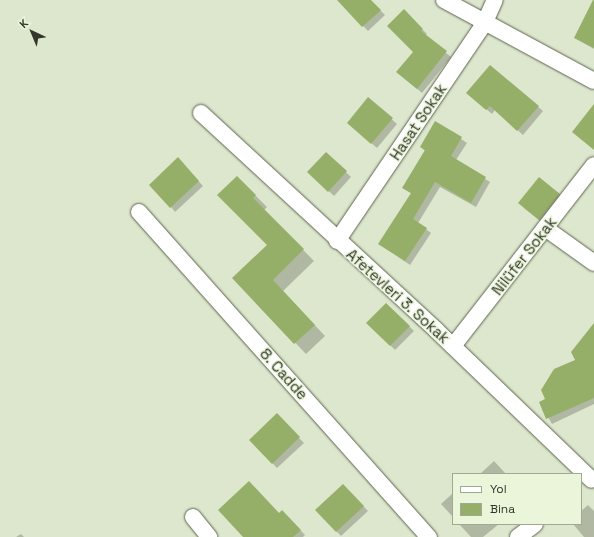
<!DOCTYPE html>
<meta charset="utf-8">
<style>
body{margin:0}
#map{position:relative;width:594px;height:537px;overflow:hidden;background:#dde7cd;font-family:"Space Grotesk",sans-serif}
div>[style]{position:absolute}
.shadow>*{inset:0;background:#0003}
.building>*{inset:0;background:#96af68}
.roads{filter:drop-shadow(0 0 1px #5b644d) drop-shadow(0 0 1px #5b644d)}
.street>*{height:16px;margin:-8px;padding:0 8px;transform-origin:8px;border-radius:8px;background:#fff}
span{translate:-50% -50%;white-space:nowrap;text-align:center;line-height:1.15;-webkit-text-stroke:3px #eaf5da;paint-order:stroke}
.street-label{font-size:15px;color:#32362c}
.legend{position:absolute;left:452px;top:473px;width:130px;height:52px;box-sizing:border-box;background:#eaf5da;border:1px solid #a0a994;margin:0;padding:5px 7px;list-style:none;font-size:12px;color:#32362c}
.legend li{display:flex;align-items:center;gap:8px;height:20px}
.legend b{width:20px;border:1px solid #a0a994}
.north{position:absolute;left:12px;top:12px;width:40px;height:40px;-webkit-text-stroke:3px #eaf5da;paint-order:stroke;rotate:316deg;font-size:11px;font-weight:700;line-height:16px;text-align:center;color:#32362c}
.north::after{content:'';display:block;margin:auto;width:14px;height:18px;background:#32362c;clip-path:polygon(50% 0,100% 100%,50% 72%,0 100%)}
</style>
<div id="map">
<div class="shadow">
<div style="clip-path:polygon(351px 0,370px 0,385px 15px,368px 31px,344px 6px)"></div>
<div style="clip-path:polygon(594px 2px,594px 49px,575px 38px)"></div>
<div style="clip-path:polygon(404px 11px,427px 34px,425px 36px,451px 57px,422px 93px,397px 72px,414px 52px)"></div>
<div style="clip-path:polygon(490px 66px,543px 111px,523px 135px,495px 110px,492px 114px,472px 97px)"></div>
<div style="clip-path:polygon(369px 99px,397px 124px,377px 148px,353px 127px)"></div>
<div style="clip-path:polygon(436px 122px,467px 143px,456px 160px,490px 182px,476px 207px,440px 187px,418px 223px,431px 233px,410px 265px,379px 244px,412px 194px,403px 188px,425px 151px,421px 147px)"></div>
<div style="clip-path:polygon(326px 153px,351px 177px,334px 196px,309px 172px)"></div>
<div style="clip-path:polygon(183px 164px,203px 186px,175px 212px,171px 207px)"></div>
<div style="clip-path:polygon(237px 177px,267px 207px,264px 210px,314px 261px,283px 291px,325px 336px,306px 354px,233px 278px,269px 245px)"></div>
<div style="clip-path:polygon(559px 195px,564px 199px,544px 224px,524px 208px)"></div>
<div style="clip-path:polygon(386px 304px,414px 331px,395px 350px,368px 323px)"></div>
<div style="clip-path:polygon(594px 336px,594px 404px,552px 424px,540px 403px,546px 400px)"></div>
<div style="clip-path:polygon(277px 415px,304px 443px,277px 468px,251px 440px)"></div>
<div style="clip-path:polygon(494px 461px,506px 474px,480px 474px)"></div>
<div style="clip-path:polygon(343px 485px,368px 511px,341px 536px,316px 510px)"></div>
<div style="clip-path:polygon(453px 493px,453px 517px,441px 504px)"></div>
<div style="clip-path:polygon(588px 505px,594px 511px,594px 537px,584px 537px,573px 524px,581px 524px,581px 511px)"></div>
<div style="clip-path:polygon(282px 511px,305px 535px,303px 537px,245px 537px)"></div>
<div style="clip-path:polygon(459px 524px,499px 524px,483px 537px,471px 537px)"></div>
<div style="clip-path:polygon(21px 534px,24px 537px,16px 537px)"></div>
</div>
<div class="building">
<div style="clip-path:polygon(337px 0,371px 0,381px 10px,362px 27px)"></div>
<div style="clip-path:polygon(593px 0,594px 0,594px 48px,574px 38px)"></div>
<div style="clip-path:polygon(404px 9px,423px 29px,421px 31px,447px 51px,417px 89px,396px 72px,413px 52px,387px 26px)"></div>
<div style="clip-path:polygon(490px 65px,539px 106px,517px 131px,490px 106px,486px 110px,466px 93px)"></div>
<div style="clip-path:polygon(368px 97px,393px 118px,371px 144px,347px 123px)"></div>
<div style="clip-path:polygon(594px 104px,594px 150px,572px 132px)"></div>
<div style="clip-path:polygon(435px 121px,462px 137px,451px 156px,486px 177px,471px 203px,435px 182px,413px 219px,427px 228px,405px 261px,378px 244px,411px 193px,402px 188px,425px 150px,420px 147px)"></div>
<div style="clip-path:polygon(326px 152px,347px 171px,328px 192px,307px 172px)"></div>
<div style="clip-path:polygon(178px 157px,199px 181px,170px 208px,149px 185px)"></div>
<div style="clip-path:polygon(237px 176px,256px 195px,253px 198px,304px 249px,273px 280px,315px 325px,294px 344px,232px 278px,267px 245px,217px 195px)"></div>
<div style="clip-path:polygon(539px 177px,560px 194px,539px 220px,518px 203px)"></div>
<div style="clip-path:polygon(386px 303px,410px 326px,390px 346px,366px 323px)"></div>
<div style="clip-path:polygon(594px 323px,594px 398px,546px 419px,539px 402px,545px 399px,541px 390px,554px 369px,575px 360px,571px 352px)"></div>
<div style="clip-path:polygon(277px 413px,300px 437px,272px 464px,249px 440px)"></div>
<div style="clip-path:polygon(249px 481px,279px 513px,282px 510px,301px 530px,293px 537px,243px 537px,218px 510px)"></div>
<div style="clip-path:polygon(343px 484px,364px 506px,336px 532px,315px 510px)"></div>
</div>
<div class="roads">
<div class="street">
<div style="left:444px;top:0;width:170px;rotate:28.4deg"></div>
<div style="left:201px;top:113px;width:320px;rotate:42.7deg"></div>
<div style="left:436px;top:330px;width:216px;rotate:43.9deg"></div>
<div style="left:139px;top:212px;width:436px;rotate:48.3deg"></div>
<div style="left:545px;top:228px;width:60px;rotate:35.5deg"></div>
<div style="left:337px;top:241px;width:264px;rotate:-55.9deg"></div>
<div style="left:485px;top:22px;width:24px;rotate:-66deg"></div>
<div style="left:453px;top:346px;width:229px;rotate:-52.1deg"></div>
<div style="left:193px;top:517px;width:26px;rotate:51deg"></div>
<div style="left:518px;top:537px;width:21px;rotate:-37deg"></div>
</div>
</div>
<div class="street-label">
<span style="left:418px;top:122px;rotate:-56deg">Hasat Sokak</span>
<span style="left:524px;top:256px;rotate:-52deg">Nilüfer Sokak</span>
<span style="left:398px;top:296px;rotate:42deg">Afetevleri 3. Sokak</span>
<span style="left:284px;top:374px;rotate:48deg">8. Cadde</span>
</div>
<ul class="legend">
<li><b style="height:5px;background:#fff"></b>Yol</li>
<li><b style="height:11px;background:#96af68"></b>Bina</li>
</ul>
<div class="north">K</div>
</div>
